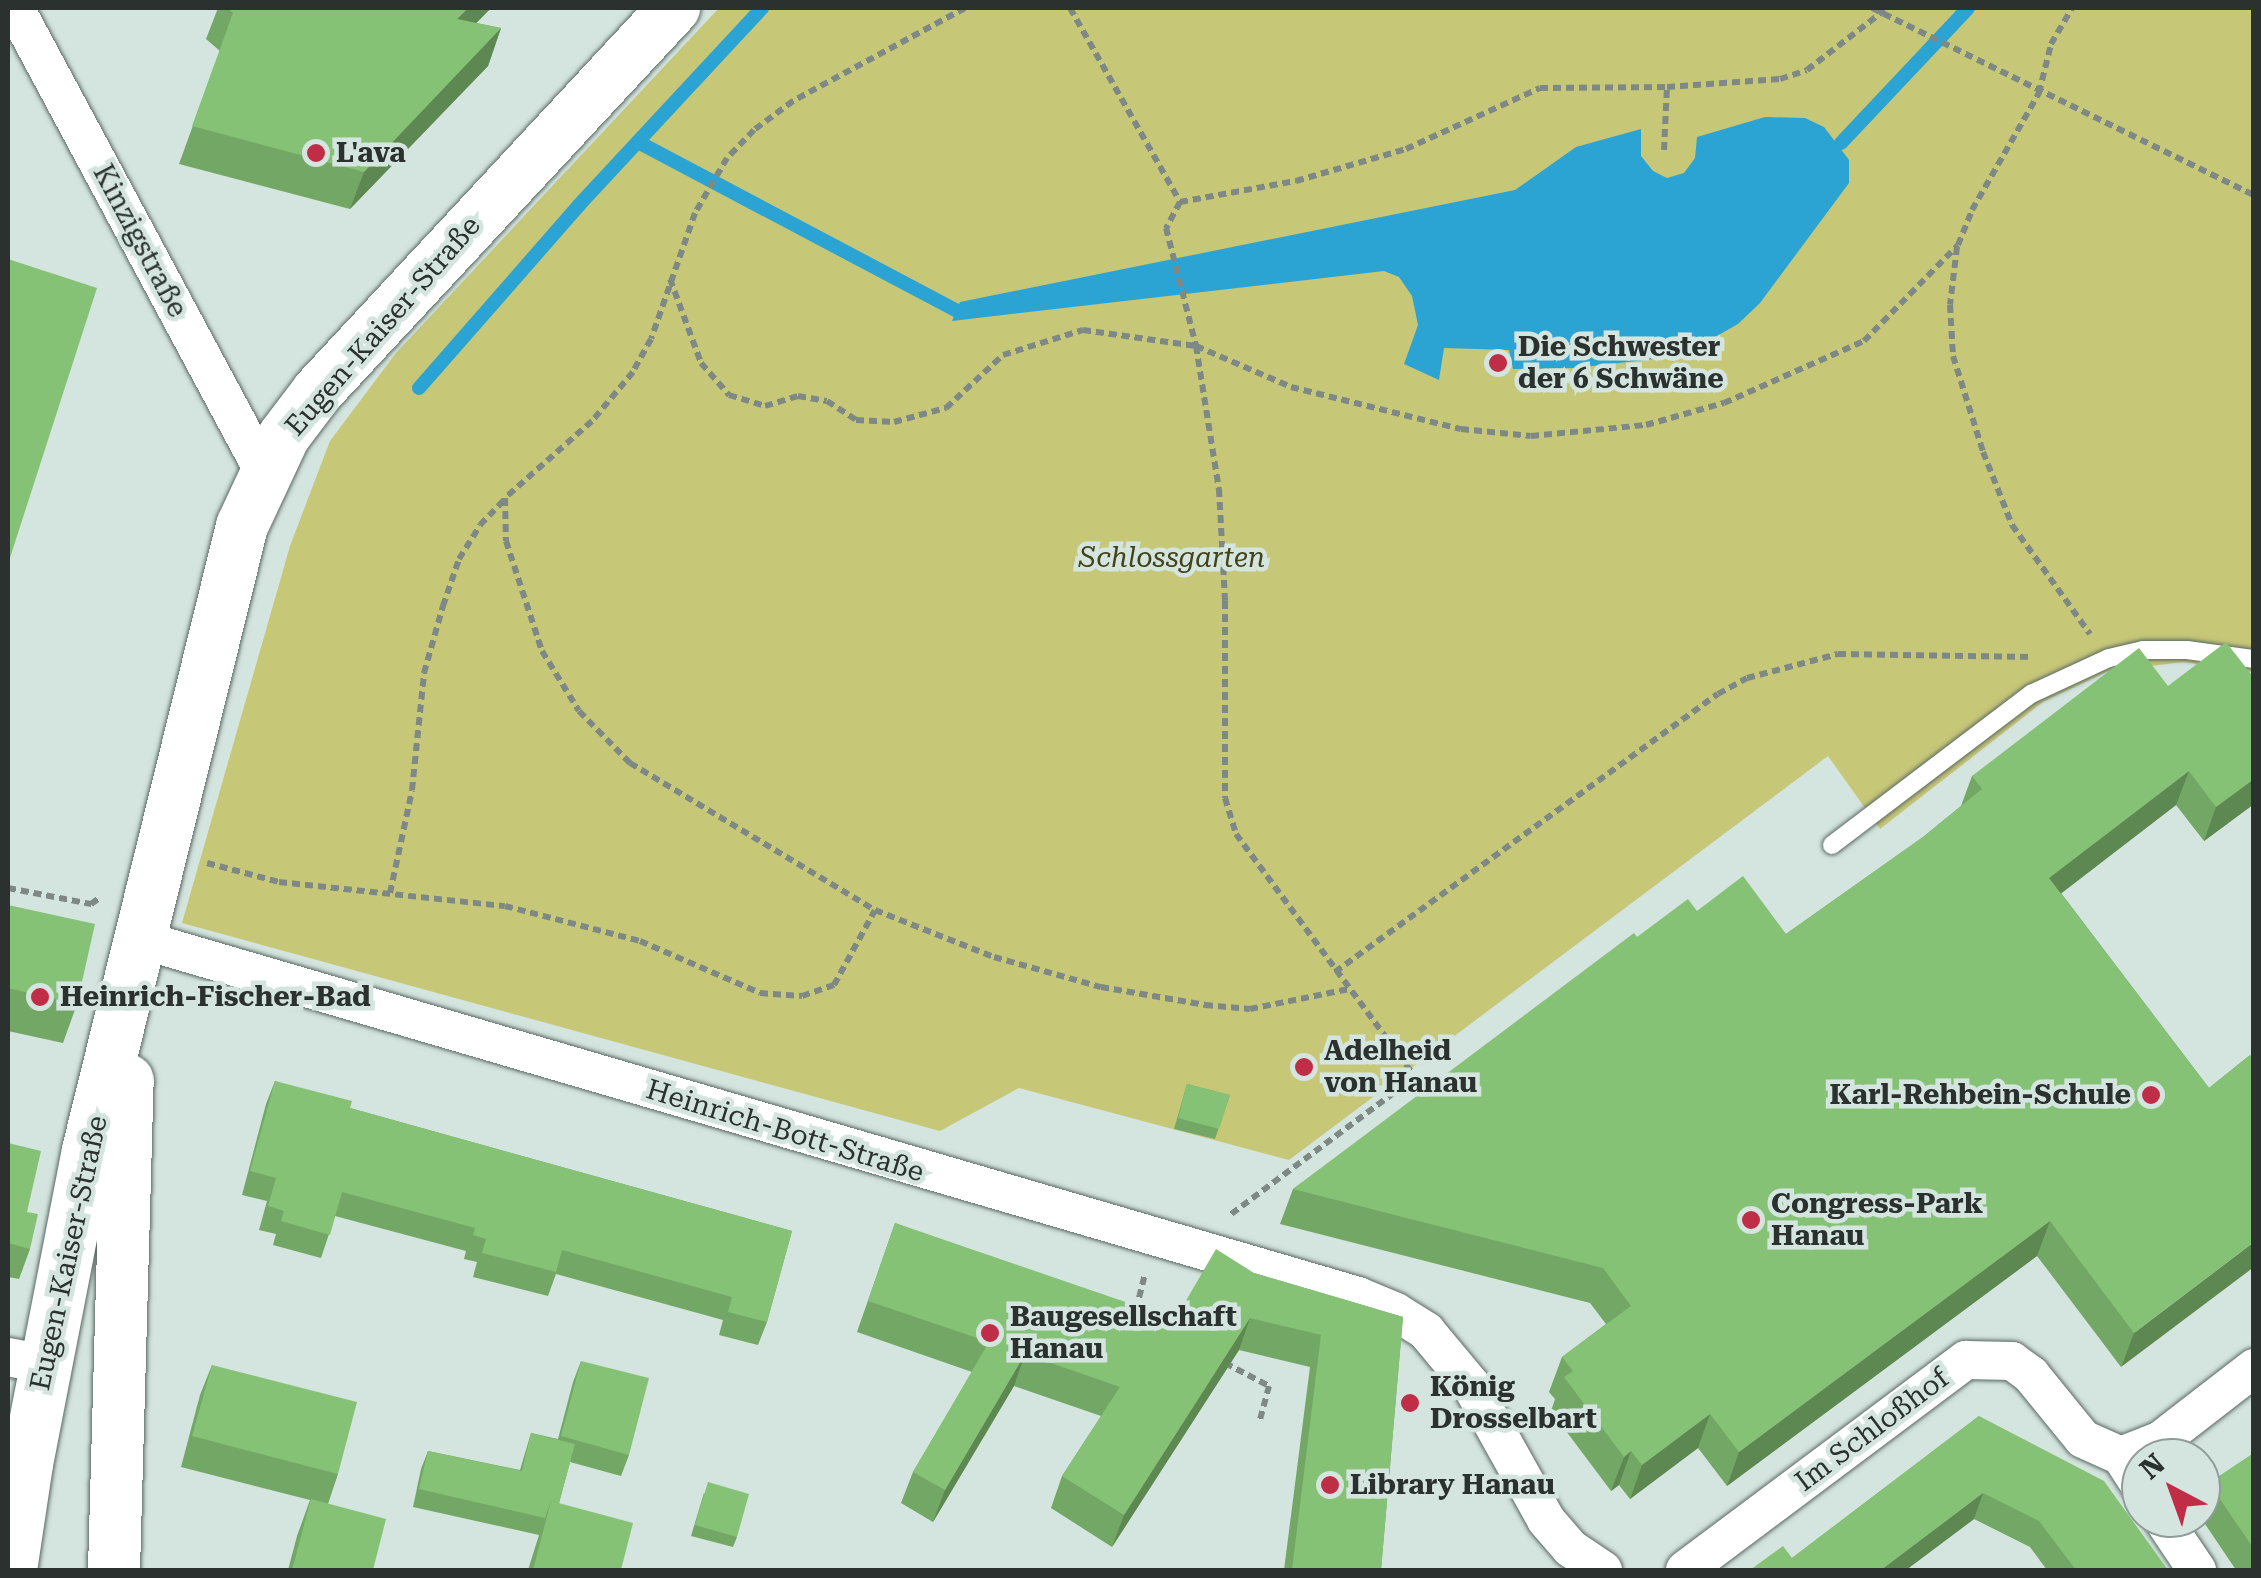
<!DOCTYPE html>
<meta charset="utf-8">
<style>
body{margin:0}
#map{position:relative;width:2261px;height:1578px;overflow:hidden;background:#d4e4de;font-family:"Roboto Serif",serif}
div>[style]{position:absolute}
.green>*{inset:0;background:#c7c778}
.water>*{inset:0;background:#2ba3d3}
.stream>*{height:14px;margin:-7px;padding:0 7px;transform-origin:7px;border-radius:7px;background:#2ba3d3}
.path>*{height:6px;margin-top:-3px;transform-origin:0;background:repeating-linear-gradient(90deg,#7e8985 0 8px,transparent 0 13px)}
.roads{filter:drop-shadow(0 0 2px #596862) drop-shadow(0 0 2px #596862)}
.service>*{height:18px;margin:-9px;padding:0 9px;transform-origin:9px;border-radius:9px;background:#fff}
.minor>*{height:38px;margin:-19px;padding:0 19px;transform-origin:19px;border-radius:19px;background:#fff}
.secondary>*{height:52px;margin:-26px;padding:0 26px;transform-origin:26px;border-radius:26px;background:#fff}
.wall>*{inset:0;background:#73a765}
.shaded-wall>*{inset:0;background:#5e8852}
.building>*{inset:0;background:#86c275}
.dots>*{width:28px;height:28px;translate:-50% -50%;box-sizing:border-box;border:5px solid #d4e4de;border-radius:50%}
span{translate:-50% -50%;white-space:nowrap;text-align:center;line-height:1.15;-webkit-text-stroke:9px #d4e4de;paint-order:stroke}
.poi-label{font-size:28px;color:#2b312f;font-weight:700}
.left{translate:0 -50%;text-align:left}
.right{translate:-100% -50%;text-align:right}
.street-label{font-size:28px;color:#2b312f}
.park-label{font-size:28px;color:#44441a;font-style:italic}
.frame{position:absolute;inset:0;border:10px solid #2b312f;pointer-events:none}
.north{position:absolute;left:2121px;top:1438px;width:100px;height:100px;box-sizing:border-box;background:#d4e4de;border:2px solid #909c98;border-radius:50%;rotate:319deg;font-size:28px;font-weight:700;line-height:40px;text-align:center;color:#2b312f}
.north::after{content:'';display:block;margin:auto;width:35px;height:45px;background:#bf2e46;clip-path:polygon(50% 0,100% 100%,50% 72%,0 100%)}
</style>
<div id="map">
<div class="green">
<div style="clip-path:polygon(719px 8px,2253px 8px,2253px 672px,2183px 662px,2106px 672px,2043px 702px,1880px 829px,1828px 756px,1289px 1160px,1019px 1088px,940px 1131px,182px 923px,290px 546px,330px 441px,396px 353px)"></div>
</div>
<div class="water">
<div style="clip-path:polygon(1765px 117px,1805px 118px,1824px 127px,1849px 160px,1849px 183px,1760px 303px,1738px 324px,1701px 345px,1663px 358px,1575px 368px,1513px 369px,1509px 350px,1444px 348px,1439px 380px,1404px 364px,1418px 325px,1412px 296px,1399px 277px,1384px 271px,952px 321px,960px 302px,1515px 190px,1576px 147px,1641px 129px,1641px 156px,1653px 171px,1667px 178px,1684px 173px,1695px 158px,1697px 137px)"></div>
</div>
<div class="stream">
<div style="left:638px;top:142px;width:361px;rotate:27.9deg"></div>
<div style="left:1841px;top:143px;width:185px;rotate:-46.7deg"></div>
<div style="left:419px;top:388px;width:243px;rotate:-48.8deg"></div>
<div style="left:579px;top:205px;width:269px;rotate:-47.1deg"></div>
</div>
<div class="path">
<div style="left:965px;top:8px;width:196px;rotate:151.6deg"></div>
<div style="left:793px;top:101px;width:49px;rotate:143.4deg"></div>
<div style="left:754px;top:130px;width:39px;rotate:134deg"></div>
<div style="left:727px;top:158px;width:64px;rotate:120.2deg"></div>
<div style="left:695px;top:213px;width:133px;rotate:109.2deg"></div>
<div style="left:651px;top:339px;width:38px;rotate:119deg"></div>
<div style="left:633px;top:372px;width:64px;rotate:129.9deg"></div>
<div style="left:592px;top:421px;width:116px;rotate:138.5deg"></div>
<div style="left:505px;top:498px;width:43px;rotate:88.7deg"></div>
<div style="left:506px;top:541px;width:116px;rotate:71.9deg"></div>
<div style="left:542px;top:651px;width:70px;rotate:58.3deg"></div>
<div style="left:579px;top:711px;width:73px;rotate:45.6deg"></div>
<div style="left:630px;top:763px;width:286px;rotate:31deg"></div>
<div style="left:875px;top:910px;width:128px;rotate:21.6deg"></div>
<div style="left:994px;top:957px;width:111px;rotate:15.7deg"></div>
<div style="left:1101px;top:987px;width:106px;rotate:9.8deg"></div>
<div style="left:1205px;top:1005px;width:45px;rotate:5.1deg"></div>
<div style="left:1250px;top:1009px;width:101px;rotate:-11.4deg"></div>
<div style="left:1070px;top:8px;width:223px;rotate:60.4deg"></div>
<div style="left:1180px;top:202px;width:30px;rotate:118deg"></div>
<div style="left:1166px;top:228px;width:122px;rotate:75.7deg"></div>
<div style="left:1196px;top:346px;width:145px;rotate:80.9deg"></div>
<div style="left:1219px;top:489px;width:112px;rotate:86.9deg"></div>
<div style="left:1225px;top:601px;width:197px;rotate:90deg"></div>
<div style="left:1225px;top:798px;width:38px;rotate:73deg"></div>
<div style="left:1236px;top:834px;width:302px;rotate:53.6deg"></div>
<div style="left:1415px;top:1077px;width:231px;rotate:143.3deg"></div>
<div style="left:1872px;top:8px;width:425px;rotate:26.1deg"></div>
<div style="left:1664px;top:150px;width:63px;rotate:-87.3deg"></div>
<div style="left:1180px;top:202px;width:118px;rotate:-10.3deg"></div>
<div style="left:1296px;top:181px;width:115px;rotate:-16.2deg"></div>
<div style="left:1406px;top:149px;width:147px;rotate:-24.5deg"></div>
<div style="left:1540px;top:88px;width:127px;rotate:-0.5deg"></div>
<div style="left:1667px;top:87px;width:113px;rotate:-4deg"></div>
<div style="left:1780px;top:79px;width:28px;rotate:-18deg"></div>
<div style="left:1807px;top:70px;width:98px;rotate:-37.6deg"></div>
<div style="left:1957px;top:247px;width:58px;rotate:96.9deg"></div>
<div style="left:1950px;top:305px;width:51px;rotate:86.6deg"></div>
<div style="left:1953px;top:356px;width:101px;rotate:72.6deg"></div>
<div style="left:1983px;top:452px;width:79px;rotate:68.3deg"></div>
<div style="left:2012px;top:525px;width:134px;rotate:54.4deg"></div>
<div style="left:670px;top:279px;width:90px;rotate:69.7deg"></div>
<div style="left:701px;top:363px;width:43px;rotate:48.8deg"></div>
<div style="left:729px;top:395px;width:38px;rotate:17deg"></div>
<div style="left:765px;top:406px;width:34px;rotate:-17deg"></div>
<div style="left:798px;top:396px;width:29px;rotate:10deg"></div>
<div style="left:827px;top:401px;width:35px;rotate:33deg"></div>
<div style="left:856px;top:420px;width:38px;rotate:3deg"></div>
<div style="left:894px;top:422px;width:54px;rotate:-15.1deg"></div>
<div style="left:946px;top:408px;width:78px;rotate:-42.9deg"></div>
<div style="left:1003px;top:355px;width:84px;rotate:-17.4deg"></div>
<div style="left:1083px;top:330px;width:114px;rotate:8.1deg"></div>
<div style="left:1196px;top:346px;width:103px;rotate:23.3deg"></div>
<div style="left:1291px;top:387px;width:175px;rotate:13.9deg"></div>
<div style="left:1461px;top:429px;width:70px;rotate:5.7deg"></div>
<div style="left:1531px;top:436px;width:116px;rotate:-5.5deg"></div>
<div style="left:1646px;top:425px;width:81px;rotate:-15.8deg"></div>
<div style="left:1724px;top:403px;width:153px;rotate:-23.9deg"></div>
<div style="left:1864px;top:341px;width:134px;rotate:-45.6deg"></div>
<div style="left:1958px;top:245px;width:38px;rotate:-68deg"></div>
<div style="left:1972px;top:210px;width:135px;rotate:-60.2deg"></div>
<div style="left:2039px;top:93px;width:50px;rotate:-76.2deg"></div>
<div style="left:2051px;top:44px;width:42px;rotate:-59.7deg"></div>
<div style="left:207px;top:863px;width:74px;rotate:14.8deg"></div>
<div style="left:279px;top:882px;width:227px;rotate:6.1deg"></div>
<div style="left:505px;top:906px;width:139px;rotate:14.5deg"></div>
<div style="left:640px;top:941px;width:131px;rotate:23.4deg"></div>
<div style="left:760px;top:993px;width:42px;rotate:4.1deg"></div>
<div style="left:802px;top:996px;width:34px;rotate:-19deg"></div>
<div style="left:834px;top:985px;width:85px;rotate:-61.3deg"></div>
<div style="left:8px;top:888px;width:85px;rotate:10.9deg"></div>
<div style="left:91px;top:904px;width:9px;rotate:-36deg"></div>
<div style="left:390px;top:893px;width:105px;rotate:-77.9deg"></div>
<div style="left:412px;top:790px;width:118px;rotate:-84.1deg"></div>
<div style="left:424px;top:673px;width:70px;rotate:-74.2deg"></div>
<div style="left:443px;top:606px;width:50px;rotate:-71.2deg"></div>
<div style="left:459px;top:559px;width:40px;rotate:-58deg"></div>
<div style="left:480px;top:525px;width:36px;rotate:-46deg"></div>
<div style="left:1335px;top:972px;width:473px;rotate:-36deg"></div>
<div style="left:1718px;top:694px;width:33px;rotate:-29deg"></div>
<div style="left:1747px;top:678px;width:94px;rotate:-14.8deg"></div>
<div style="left:1838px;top:654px;width:194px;rotate:0.9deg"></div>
<div style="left:1136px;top:1310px;width:37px;rotate:-76deg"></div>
<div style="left:1225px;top:1363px;width:50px;rotate:27.6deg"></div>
<div style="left:1269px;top:1386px;width:35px;rotate:105deg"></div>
</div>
<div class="roads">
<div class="service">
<div style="left:1832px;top:845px;width:250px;rotate:-37.2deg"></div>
<div style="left:2031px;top:694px;width:86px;rotate:-24.8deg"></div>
<div style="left:2109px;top:658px;width:35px;rotate:-13deg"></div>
<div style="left:2143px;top:650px;width:44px"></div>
<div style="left:2187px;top:650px;width:68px;rotate:7.7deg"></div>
</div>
<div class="minor">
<div style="left:15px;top:8px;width:529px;rotate:61.79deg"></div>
<div style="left:139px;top:939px;width:1270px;rotate:16.32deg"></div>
<div style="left:1358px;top:1296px;width:41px;rotate:22.8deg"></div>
<div style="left:1396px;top:1312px;width:36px;rotate:32deg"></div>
<div style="left:1426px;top:1331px;width:70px;rotate:50.2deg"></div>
<div style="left:1471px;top:1385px;width:154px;rotate:60.9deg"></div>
<div style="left:1546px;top:1520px;width:37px;rotate:49deg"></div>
<div style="left:1570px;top:1548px;width:40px;rotate:34deg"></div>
<div style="left:8px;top:1357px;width:38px;rotate:11deg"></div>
<div style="left:2121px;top:1456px;width:37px;rotate:57deg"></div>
<div style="left:2162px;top:1518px;width:63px;rotate:56.1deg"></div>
<div style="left:1685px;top:1570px;width:351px;rotate:-36.8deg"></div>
<div style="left:1966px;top:1360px;width:46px;rotate:1.2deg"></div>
<div style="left:2012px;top:1361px;width:24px;rotate:36deg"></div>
<div style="left:2031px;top:1375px;width:82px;rotate:50.9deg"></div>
<div style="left:2083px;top:1439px;width:42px;rotate:24.1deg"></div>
<div style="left:2121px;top:1456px;width:43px;rotate:-21.8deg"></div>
<div style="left:2161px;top:1440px;width:118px;rotate:-37.7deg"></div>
</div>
<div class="secondary">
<div style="left:11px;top:1570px;width:107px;rotate:-81.4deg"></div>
<div style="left:27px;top:1464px;width:320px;rotate:-79deg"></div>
<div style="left:88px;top:1150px;width:643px;rotate:-76.14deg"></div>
<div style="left:242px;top:526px;width:99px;rotate:-65deg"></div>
<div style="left:284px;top:436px;width:56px;rotate:-52.9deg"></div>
<div style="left:318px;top:391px;width:523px;rotate:-47.09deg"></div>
<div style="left:114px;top:1570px;width:490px;rotate:-88.4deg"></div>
</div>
</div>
<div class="wall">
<div style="clip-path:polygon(218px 8px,491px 8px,476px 23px,501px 28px,488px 66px,350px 209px,179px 164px,220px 51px,206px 39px)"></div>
<div style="clip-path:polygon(2254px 678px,2254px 804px,2204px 841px,2176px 805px,2061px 893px,2209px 1088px,2250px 1055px,2121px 1367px,2037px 1256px,1727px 1486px,1698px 1448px,1630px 1499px,1619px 1485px,1611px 1491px,1551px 1411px,1555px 1399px,1549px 1392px,1562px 1357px,1606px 1324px,1590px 1303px,1280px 1224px,1293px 1189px,1637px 937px,1697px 911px,1786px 934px,1923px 837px,1961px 806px,1972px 776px,2168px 686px)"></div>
<div style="clip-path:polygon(8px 905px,77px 1004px,63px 1043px,8px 1031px)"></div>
<div style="clip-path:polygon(275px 1081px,350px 1108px,792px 1231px,767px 1322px,758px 1345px,719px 1335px,723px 1320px,556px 1274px,548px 1296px,473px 1277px,477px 1262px,464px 1259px,466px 1251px,335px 1216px,321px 1258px,273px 1245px,276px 1234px,259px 1230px,267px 1201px,242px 1195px,266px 1104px)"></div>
<div style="clip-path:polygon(1187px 1084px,1230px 1095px,1215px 1139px,1174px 1129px)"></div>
<div style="clip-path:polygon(8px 1143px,27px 1212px,30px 1249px,19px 1279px,8px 1277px)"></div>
<div style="clip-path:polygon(895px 1223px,1173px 1323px,1254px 1273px,1403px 1317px,1381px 1570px,1284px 1570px,1310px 1367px,1239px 1350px,1112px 1547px,1051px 1508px,1062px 1476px,1101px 1416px,1014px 1386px,933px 1522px,901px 1503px,913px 1472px,972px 1372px,857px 1332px)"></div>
<div style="clip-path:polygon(581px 1361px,629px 1455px,621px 1476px,570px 1462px,559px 1503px,621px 1570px,528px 1570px,539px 1535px,413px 1507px,421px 1469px,428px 1451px,520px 1470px,531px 1433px,558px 1439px,573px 1382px)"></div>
<div style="clip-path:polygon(212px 1365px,338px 1474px,328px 1504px,373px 1570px,288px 1570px,297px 1536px,310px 1500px,181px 1467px,200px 1395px)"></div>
<div style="clip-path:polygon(1979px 1416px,2168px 1570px,2047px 1570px,2030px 1547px,1974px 1519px,1906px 1570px,1750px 1570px,1792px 1558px)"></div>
<div style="clip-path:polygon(2254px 1453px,2254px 1570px,2236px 1570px,2201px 1518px,2201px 1506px,2209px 1483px)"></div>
<div style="clip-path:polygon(704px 1493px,737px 1537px,733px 1547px,691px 1536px)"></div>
</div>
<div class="shaded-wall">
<div style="clip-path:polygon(468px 8px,491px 8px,443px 57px,457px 19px)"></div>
<div style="clip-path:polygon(501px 28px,488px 66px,350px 209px,364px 172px)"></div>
<div style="clip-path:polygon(2189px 771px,2176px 805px,2037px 912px,2049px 878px)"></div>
<div style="clip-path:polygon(2254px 779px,2254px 804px,2204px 841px,2216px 807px)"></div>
<div style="clip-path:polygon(2050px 1221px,2037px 1256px,1727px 1486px,1739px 1452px)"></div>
<div style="clip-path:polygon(2254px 1242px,2254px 1267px,2121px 1367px,2134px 1333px)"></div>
<div style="clip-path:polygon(1250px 1318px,1239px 1350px,1112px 1547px,1124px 1515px)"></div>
<div style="clip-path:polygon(1025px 1354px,1014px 1386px,933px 1522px,945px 1490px)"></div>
<div style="clip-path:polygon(1710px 1414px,1698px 1448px,1630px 1499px,1642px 1465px)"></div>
<div style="clip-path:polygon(1631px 1451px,1619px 1485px,1611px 1491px,1624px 1457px)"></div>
<div style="clip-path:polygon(1983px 1493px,1974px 1519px,1906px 1570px,1881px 1570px)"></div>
</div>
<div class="building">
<div style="clip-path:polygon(227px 8px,468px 8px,457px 19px,501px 28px,364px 172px,192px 126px,233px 13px)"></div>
<div style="clip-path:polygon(8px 259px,97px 288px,8px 564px)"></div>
<div style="clip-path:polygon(2226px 642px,2254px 678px,2254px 779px,2216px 807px,2189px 771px,2049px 878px,2209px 1088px,2250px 1055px,2254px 1059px,2254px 1242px,2134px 1333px,2050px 1221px,1739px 1452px,1710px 1414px,1642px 1465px,1631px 1451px,1624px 1457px,1564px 1377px,1573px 1371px,1562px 1357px,1631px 1306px,1603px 1268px,1293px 1189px,1634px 933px,1637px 937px,1688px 899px,1697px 911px,1743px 876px,1786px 934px,1923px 837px,1982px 789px,1972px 776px,2139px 648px,2168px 686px)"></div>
<div style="clip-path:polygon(8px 905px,95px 924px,77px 1004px,8px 988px)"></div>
<div style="clip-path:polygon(275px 1081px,352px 1101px,350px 1108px,792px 1231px,767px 1322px,728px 1312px,732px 1297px,562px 1250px,556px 1272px,482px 1253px,486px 1239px,473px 1235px,475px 1228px,342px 1192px,330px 1235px,281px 1221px,284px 1211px,268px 1206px,276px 1178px,250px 1171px)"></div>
<div style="clip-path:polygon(1187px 1084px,1230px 1095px,1219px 1129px,1178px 1118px)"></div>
<div style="clip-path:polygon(8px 1143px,41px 1151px,27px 1212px,38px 1214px,30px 1249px,8px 1243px)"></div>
<div style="clip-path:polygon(895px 1223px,1155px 1312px,1173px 1323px,1216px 1249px,1254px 1273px,1403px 1317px,1381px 1570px,1292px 1570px,1321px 1335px,1250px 1318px,1124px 1515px,1062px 1476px,1120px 1387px,1025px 1354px,945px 1490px,913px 1472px,989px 1342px,868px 1301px)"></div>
<div style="clip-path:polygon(581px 1361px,649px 1378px,629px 1455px,561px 1436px)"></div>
<div style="clip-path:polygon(212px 1365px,357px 1402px,338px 1474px,192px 1436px)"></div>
<div style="clip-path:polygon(1979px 1416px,2104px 1481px,2168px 1570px,2076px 1570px,2039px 1521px,1983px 1493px,1881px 1570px,1750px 1570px,1783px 1546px,1792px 1558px)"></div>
<div style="clip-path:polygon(531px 1433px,575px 1444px,559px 1503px,551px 1501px,545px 1518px,419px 1489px,428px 1451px,522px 1471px)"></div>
<div style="clip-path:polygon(2254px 1453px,2254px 1549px,2209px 1483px)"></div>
<div style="clip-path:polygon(708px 1482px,749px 1494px,737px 1537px,695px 1525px)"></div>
<div style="clip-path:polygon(311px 1499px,386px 1519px,373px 1570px,292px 1570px)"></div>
<div style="clip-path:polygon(551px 1501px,633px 1523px,621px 1570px,533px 1570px)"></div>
</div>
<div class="dots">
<div style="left:316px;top:153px;background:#bf2e46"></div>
<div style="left:1498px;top:363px;background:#bf2e46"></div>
<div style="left:40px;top:997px;background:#bf2e46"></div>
<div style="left:1304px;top:1067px;background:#bf2e46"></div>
<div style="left:2151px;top:1095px;background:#bf2e46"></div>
<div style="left:1751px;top:1220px;background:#bf2e46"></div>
<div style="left:990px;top:1333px;background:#bf2e46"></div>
<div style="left:1410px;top:1403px;background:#bf2e46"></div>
<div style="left:1330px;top:1485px;background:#bf2e46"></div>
</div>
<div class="poi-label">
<span class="left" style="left:336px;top:153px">L'ava</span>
<span class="left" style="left:1518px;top:363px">Die Schwester<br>der 6 Schwäne</span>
<span class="left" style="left:60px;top:997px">Heinrich-Fischer-Bad</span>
<span class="left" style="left:1324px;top:1067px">Adelheid<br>von Hanau</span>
<span class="right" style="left:2131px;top:1095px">Karl-Rehbein-Schule</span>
<span class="left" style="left:1771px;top:1220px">Congress-Park<br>Hanau</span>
<span class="left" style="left:1010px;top:1333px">Baugesellschaft<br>Hanau</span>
<span class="left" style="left:1430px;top:1403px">König<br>Drosselbart</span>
<span class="left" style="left:1350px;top:1485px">Library Hanau</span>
</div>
<div class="street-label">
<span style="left:140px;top:241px;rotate:62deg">Kinzigstraße</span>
<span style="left:383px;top:326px;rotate:-49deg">Eugen-Kaiser-Straße</span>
<span style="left:785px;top:1131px;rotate:17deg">Heinrich-Bott-Straße</span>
<span style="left:69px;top:1253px;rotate:-78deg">Eugen-Kaiser-Straße</span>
<span style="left:1872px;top:1430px;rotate:-37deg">Im Schloßhof</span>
</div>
<div class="park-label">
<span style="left:1172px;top:558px">Schlossgarten</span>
</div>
<div class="frame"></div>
<div class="north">N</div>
</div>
